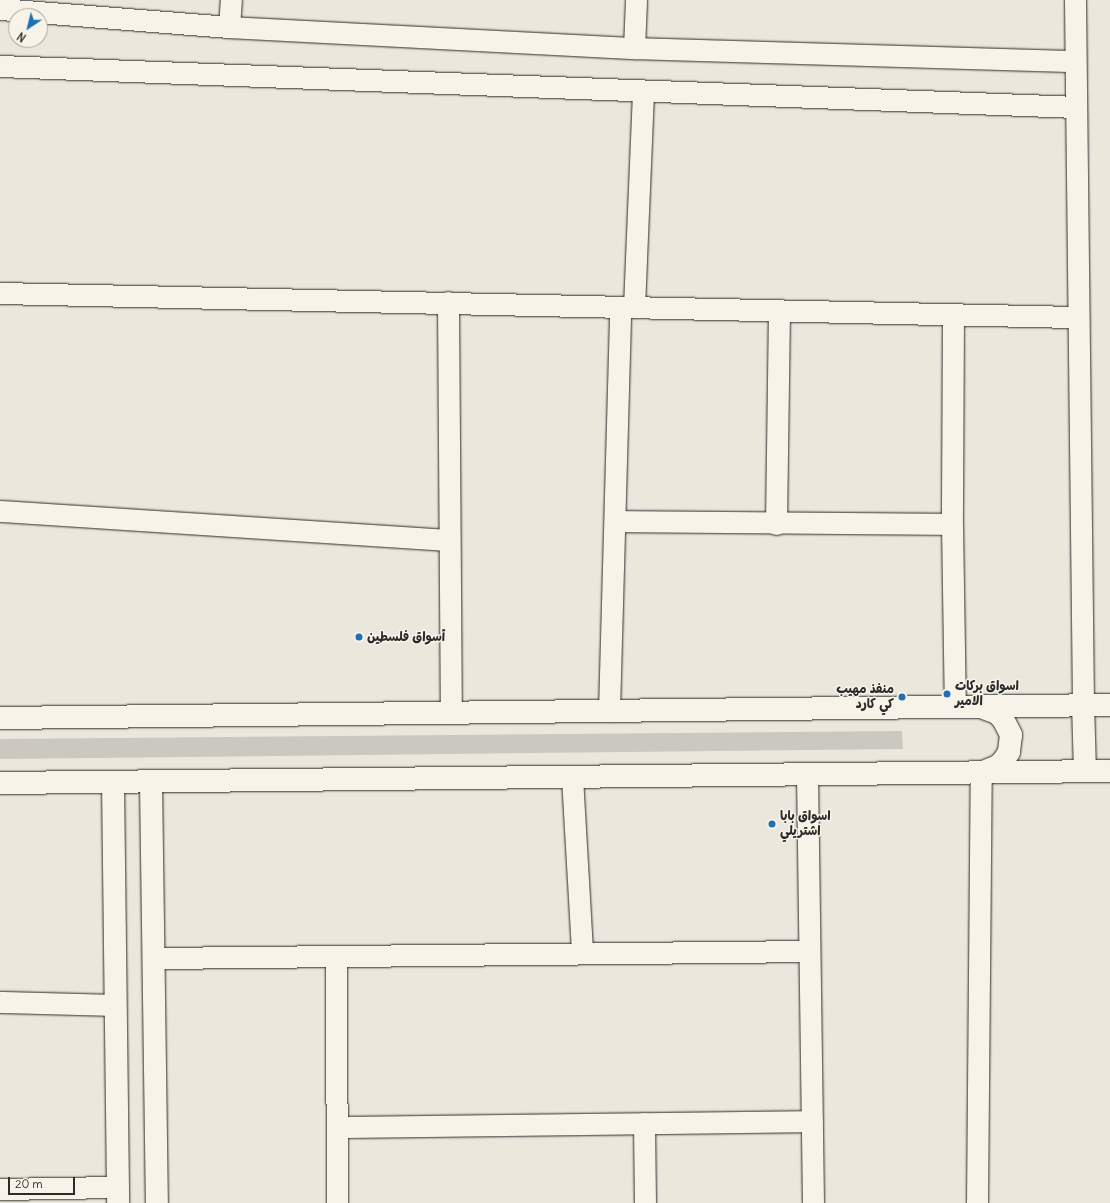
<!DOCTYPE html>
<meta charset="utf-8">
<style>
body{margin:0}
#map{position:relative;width:1110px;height:1203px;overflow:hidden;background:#ebe7dd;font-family:Delius,"Playpen Sans Arabic",sans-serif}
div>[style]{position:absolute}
.green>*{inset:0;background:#cbc8bf}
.roads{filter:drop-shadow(0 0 1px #2b2b2b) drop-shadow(0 0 1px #2b2b2b)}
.minor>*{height:21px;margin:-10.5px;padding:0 10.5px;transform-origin:10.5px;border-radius:10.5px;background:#f7f3e8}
.secondary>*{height:22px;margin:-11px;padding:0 11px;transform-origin:11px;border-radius:11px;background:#f7f3e8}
.dots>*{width:11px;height:11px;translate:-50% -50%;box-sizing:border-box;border:2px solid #f7f3e8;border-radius:50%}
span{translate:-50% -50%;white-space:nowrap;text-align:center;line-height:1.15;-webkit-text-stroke:3px #f7f3e8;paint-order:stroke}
.poi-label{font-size:13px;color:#2b2b2b;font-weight:700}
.left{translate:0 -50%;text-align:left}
.right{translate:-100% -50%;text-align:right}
.north{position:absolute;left:8px;top:8px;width:40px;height:40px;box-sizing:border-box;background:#f7f3e8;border:1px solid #a5a39c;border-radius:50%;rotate:215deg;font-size:11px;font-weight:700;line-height:16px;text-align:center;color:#2b2b2b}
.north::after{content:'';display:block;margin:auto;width:14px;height:18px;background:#1f6fb2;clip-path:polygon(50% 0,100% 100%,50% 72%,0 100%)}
.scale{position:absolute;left:8px;top:1177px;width:67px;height:18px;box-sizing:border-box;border:2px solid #2b2b2b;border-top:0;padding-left:5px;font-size:12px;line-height:14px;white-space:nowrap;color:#2b2b2b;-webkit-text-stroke:3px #f7f3e8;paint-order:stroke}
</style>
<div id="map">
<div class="green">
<div style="clip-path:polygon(902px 731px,903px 749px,0 759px,0 739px)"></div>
</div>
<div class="roads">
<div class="minor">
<div style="left:1075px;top:0;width:704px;rotate:89.35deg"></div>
<div style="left:0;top:9px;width:230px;rotate:4.5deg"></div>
<div style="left:229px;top:27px;width:406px;rotate:3deg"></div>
<div style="left:634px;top:48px;width:441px;rotate:1.7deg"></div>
<div style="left:229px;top:27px;width:27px;rotate:-86deg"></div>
<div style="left:634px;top:48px;width:48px;rotate:-87.6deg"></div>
<div style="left:0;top:66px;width:1076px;rotate:2.18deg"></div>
<div style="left:0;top:293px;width:1078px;rotate:1.28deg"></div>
<div style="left:448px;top:302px;width:411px;rotate:89.6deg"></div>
<div style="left:634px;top:307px;width:215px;rotate:-87.6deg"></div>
<div style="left:953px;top:315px;width:209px;rotate:90.3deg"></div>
<div style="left:952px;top:524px;width:183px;rotate:89.1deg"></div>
<div style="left:0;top:511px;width:450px;rotate:3.7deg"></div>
<div style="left:615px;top:521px;width:337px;rotate:0.5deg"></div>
<div style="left:776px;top:524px;width:213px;rotate:-89.2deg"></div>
<div style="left:609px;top:711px;width:404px;rotate:-88.4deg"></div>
<div style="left:807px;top:774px;width:429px;rotate:89.2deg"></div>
<div style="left:572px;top:777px;width:176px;rotate:86.7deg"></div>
<div style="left:336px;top:956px;width:247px;rotate:89.8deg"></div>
<div style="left:156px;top:958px;width:653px;rotate:-0.61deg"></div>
<div style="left:0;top:1002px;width:115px;rotate:1.5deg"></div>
<div style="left:644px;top:1123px;width:80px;rotate:89.3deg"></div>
<div style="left:337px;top:1127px;width:475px;rotate:-0.7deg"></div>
<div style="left:0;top:1189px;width:118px;rotate:-1deg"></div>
<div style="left:977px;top:1203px;width:430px;rotate:-89.5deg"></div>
</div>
<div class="secondary">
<div style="left:1083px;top:704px;width:67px;rotate:88.3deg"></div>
<div style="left:981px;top:707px;width:17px;rotate:21deg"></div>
<div style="left:997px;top:713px;width:8px;rotate:45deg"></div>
<div style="left:1003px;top:719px;width:18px;rotate:63deg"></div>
<div style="left:1011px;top:735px;width:17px;rotate:97deg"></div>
<div style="left:1009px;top:752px;width:9px;rotate:122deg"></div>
<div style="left:1004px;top:760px;width:8px;rotate:135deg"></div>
<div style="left:998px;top:766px;width:16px;rotate:158deg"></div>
<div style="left:0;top:718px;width:1110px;rotate:-0.67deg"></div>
<div style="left:113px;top:782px;width:421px;rotate:89.3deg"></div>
<div style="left:151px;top:782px;width:421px;rotate:89.2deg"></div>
<div style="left:0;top:783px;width:1110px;rotate:-0.62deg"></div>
</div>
</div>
<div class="dots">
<div style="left:359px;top:637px;background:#1f6fb2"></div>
<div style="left:947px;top:694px;background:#1f6fb2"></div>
<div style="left:902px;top:697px;background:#1f6fb2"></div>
<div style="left:772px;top:824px;background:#1f6fb2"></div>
</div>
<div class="poi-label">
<span class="left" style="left:367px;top:637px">أسواق فلسطين</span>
<span class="left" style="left:955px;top:694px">اسواق بركات<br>الامير</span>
<span class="right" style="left:894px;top:697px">منفذ مهيب<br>كي كارد</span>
<span class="left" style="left:780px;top:824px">اسواق بابا<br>اشتريلي</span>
</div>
<div class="north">N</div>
<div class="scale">20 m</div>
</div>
